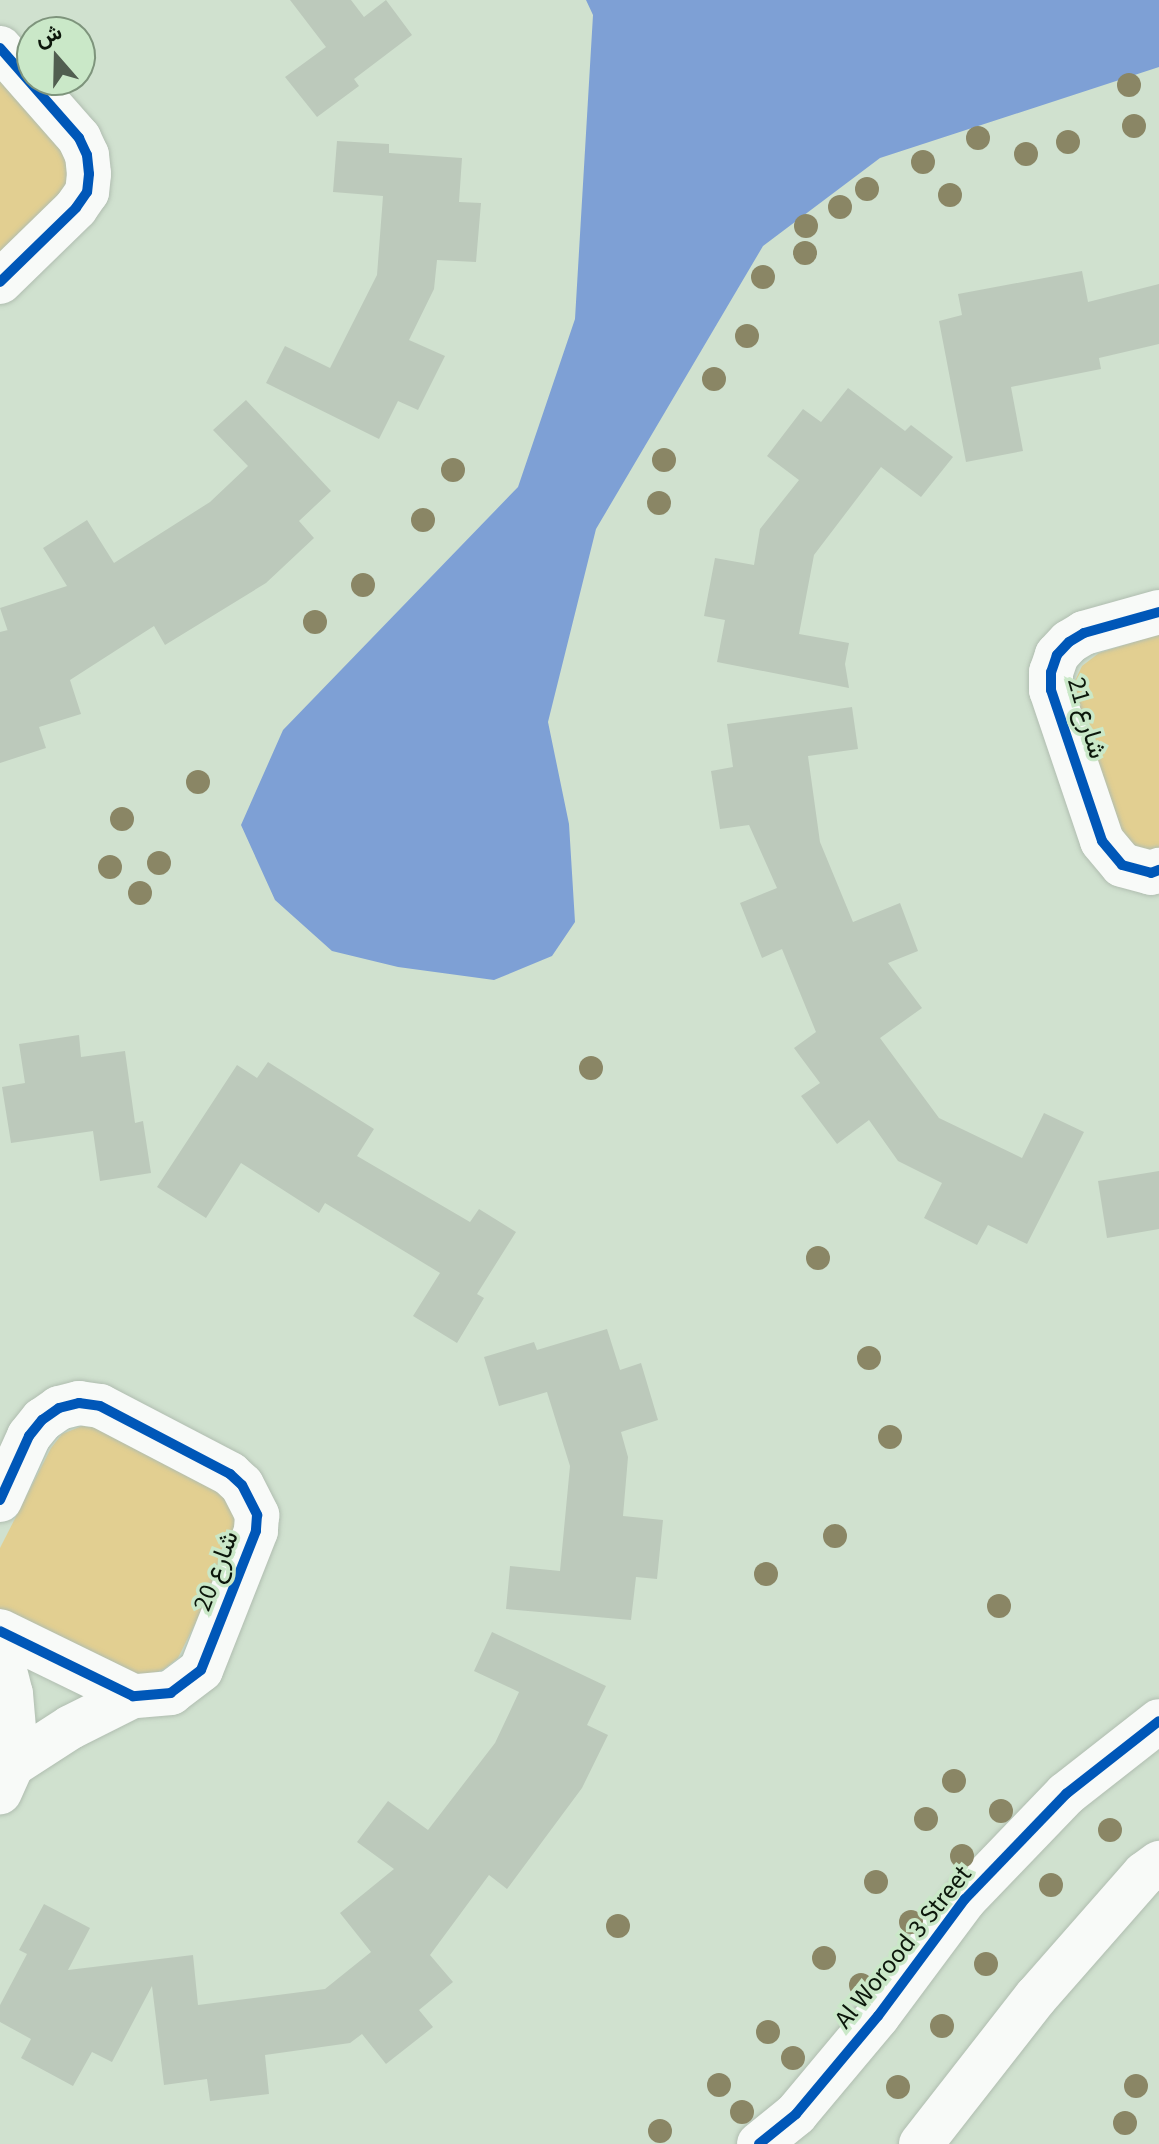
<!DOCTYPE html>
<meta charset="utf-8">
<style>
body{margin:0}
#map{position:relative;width:1159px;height:2144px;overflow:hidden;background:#d0e1cf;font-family:"Source Sans 3",Vazirmatn,sans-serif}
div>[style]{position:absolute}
.green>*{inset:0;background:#e2cf91}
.water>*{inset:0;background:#7ea0d5}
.building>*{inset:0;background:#bcc9bb}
.roads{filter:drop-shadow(0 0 2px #b0bdb0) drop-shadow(0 0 2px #b0bdb0)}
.minor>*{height:44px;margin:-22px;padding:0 22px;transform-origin:22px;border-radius:22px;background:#f8faf8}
.cycleway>*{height:10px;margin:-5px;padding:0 5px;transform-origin:5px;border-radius:5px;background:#0057b8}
.trees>*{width:24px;height:24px;margin:-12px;border-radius:50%;background:#8a8665}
span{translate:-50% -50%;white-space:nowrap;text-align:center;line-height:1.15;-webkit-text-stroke:7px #cae8c8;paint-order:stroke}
.street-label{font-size:26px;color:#0c170b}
.north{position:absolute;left:16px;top:16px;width:80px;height:80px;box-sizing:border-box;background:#cae8c8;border:2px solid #7e947c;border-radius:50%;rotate:340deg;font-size:22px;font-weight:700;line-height:32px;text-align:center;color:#0c170b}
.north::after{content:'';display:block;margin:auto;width:28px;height:36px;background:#515e50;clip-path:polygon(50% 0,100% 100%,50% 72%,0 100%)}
</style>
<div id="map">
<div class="green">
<div style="clip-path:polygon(0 81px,63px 151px,70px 167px,69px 186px,0 254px)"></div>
<div style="clip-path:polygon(1159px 634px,1159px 853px,1157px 854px,1123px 842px,1075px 703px,1073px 685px,1082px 666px,1099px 653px)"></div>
<div style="clip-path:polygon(82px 1426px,103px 1428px,236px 1502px,237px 1539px,178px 1658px,164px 1669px,147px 1676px,129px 1675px,0 1609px,0 1548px,51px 1448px,62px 1434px)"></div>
</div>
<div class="water">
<div style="clip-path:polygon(586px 0,1159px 0,1159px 67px,880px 158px,763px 246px,596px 529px,548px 722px,569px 824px,575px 922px,552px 956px,494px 980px,398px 967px,332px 951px,275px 900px,241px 825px,283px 730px,518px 487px,575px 319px,593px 15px)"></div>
</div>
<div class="building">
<div style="clip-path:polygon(290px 0,351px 0,364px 17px,386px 0,412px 35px,354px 79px,359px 86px,317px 117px,285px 77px,326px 47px)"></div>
<div style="clip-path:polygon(337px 141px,389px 144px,389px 153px,462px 158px,459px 202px,481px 203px,476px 262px,437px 260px,434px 289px,409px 340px,445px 356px,418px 410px,398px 401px,379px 439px,266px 383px,285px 346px,330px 368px,377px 275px,383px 196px,333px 192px)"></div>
<div style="clip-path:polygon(1082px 271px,1088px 302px,1159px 284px,1159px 344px,1099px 358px,1101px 369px,1011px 387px,1023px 451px,966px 462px,939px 321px,962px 315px,958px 294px)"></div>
<div style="clip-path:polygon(848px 388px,905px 431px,911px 425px,953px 457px,921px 497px,881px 467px,814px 555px,799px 634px,849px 643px,845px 664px,849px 688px,717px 662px,725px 620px,704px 616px,715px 558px,754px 565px,760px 529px,799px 480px,767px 456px,803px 409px,821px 422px)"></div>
<div style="clip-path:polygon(246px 400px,331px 491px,299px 521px,314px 538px,266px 583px,165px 645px,154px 626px,70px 680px,81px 714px,39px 727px,46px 748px,0 763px,0 632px,8px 630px,16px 655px,0 608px,67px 586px,43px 548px,87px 520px,114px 563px,210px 502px,248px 466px,213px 430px)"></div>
<div style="clip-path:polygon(852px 707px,858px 749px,808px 756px,820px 842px,853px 922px,900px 903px,918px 951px,888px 963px,922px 1008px,880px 1038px,939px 1118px,1022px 1158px,1044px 1113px,1084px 1132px,1027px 1244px,988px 1225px,977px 1245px,924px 1218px,942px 1183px,898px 1161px,869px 1120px,837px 1144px,801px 1096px,820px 1083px,794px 1048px,816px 1032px,782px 949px,762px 958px,740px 903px,777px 888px,749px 825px,720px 829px,711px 771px,733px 767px,727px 724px)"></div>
<div style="clip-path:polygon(79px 1035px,81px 1057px,125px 1051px,135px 1123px,143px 1121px,151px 1173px,100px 1181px,93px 1131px,11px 1143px,2px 1087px,25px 1083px,19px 1044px)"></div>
<div style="clip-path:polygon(268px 1062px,374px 1129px,357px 1156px,470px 1222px,479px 1209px,516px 1232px,477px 1294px,484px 1298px,457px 1343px,413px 1316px,440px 1273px,325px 1203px,319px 1213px,241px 1163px,206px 1218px,157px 1187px,237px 1065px,257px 1078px)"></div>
<div style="clip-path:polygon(1159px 1171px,1159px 1229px,1107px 1238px,1098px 1181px)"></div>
<div style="clip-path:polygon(607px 1329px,620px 1370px,641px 1363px,658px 1420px,621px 1432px,628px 1457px,623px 1516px,663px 1520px,657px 1579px,636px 1577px,631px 1620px,506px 1609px,510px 1566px,560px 1571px,570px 1466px,547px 1392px,499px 1406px,484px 1357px,534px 1342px,537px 1350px)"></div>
<div style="clip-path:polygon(492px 1632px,606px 1686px,587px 1725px,608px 1735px,582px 1788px,507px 1889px,489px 1875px,430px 1955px,453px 1982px,419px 2010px,433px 2027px,386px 2064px,362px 2034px,350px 2043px,265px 2055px,269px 2094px,210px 2101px,207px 2079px,164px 2085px,152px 1986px,112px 2062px,92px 2052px,73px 2086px,21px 2058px,31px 2039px,0 2022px,0 2005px,27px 1954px,19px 1950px,44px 1904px,90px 1928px,68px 1970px,193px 1955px,198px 2005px,325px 1989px,371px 1952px,340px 1913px,394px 1869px,357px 1842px,388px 1801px,428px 1830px,495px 1743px,519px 1692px,474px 1671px)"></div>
</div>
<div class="roads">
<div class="minor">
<div style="left:0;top:48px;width:120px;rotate:48.7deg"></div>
<div style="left:79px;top:138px;width:19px;rotate:65deg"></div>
<div style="left:87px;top:155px;width:19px;rotate:84deg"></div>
<div style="left:89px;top:174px;width:18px;rotate:96deg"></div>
<div style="left:87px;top:192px;width:19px;rotate:125deg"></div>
<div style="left:76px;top:208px;width:106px;rotate:135.8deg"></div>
<div style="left:1159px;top:612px;width:78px;rotate:164.4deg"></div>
<div style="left:1084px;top:633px;width:17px;rotate:149deg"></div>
<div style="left:1069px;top:642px;width:18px;rotate:133deg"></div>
<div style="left:1057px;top:655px;width:18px;rotate:109deg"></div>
<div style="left:1051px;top:672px;width:18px;rotate:90deg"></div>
<div style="left:1051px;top:690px;width:159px;rotate:71.3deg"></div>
<div style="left:1102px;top:841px;width:31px;rotate:50deg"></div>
<div style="left:1122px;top:865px;width:30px;rotate:15deg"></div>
<div style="left:1151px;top:873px;width:9px;rotate:-21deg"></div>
<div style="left:0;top:1500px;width:70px;rotate:-65.6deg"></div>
<div style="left:29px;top:1436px;width:21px;rotate:-51deg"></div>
<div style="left:42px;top:1420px;width:21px;rotate:-35deg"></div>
<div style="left:59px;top:1408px;width:21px;rotate:-14deg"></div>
<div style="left:79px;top:1403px;width:21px;rotate:8deg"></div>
<div style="left:100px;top:1406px;width:147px;rotate:27.6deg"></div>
<div style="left:230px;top:1474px;width:16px;rotate:43deg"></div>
<div style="left:242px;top:1485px;width:34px;rotate:63deg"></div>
<div style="left:257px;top:1515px;width:16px;rotate:94deg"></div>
<div style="left:256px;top:1531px;width:149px;rotate:111.6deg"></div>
<div style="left:201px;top:1670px;width:38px;rotate:143deg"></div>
<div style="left:171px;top:1693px;width:38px;rotate:175deg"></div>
<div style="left:133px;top:1696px;width:148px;rotate:-154deg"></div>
<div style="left:0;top:1651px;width:44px;rotate:75.7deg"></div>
<div style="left:11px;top:1694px;width:35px;rotate:85deg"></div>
<div style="left:14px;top:1729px;width:36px;rotate:93deg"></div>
<div style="left:12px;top:1765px;width:30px;rotate:114deg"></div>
<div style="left:12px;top:1765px;width:70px;rotate:-32.8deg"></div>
<div style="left:71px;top:1727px;width:69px;rotate:-26.6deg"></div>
<div style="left:759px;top:2144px;width:48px;rotate:-39deg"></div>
<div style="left:796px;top:2114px;width:128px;rotate:-50.1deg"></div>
<div style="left:878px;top:2016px;width:146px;rotate:-53.4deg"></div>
<div style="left:965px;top:1899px;width:146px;rotate:-46.1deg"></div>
<div style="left:1066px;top:1794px;width:118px;rotate:-38.1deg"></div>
<div style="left:921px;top:2144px;width:187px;rotate:-52deg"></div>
<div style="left:1036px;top:1997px;width:164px;rotate:-48.7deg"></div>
<div style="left:1144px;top:1874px;width:19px;rotate:-36deg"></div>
</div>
</div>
<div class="cycleway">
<div style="left:0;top:48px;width:120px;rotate:48.7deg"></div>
<div style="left:79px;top:138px;width:19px;rotate:65deg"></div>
<div style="left:87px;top:155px;width:19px;rotate:84deg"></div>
<div style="left:89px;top:174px;width:18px;rotate:96deg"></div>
<div style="left:87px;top:192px;width:19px;rotate:125deg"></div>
<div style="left:76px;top:208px;width:106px;rotate:135.8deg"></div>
<div style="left:1159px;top:612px;width:78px;rotate:164.4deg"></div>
<div style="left:1084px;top:633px;width:17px;rotate:149deg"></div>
<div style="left:1069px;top:642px;width:18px;rotate:133deg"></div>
<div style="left:1057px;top:655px;width:18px;rotate:109deg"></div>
<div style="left:1051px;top:672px;width:18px;rotate:90deg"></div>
<div style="left:1051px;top:690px;width:159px;rotate:71.3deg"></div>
<div style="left:1102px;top:841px;width:31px;rotate:50deg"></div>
<div style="left:1122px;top:865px;width:30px;rotate:15deg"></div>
<div style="left:1151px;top:873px;width:9px;rotate:-21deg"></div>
<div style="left:0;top:1500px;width:70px;rotate:-65.6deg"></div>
<div style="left:29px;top:1436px;width:21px;rotate:-51deg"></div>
<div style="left:42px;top:1420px;width:21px;rotate:-35deg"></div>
<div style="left:59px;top:1408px;width:21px;rotate:-14deg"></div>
<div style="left:79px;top:1403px;width:21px;rotate:8deg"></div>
<div style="left:100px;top:1406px;width:147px;rotate:27.6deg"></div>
<div style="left:230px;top:1474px;width:16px;rotate:43deg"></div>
<div style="left:242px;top:1485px;width:34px;rotate:63deg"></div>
<div style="left:257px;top:1515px;width:16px;rotate:94deg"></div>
<div style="left:256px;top:1531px;width:149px;rotate:111.6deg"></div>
<div style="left:201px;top:1670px;width:38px;rotate:143deg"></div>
<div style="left:171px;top:1693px;width:38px;rotate:175deg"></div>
<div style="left:133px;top:1696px;width:148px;rotate:-154deg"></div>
<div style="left:759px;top:2144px;width:48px;rotate:-39deg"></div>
<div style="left:796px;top:2114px;width:128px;rotate:-50.1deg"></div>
<div style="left:878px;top:2016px;width:146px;rotate:-53.4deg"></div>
<div style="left:965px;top:1899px;width:146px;rotate:-46.1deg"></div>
<div style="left:1066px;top:1794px;width:118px;rotate:-38.1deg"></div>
</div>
<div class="trees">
<div style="left:1129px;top:85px"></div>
<div style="left:1134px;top:126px"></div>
<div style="left:978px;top:138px"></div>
<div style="left:1068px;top:142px"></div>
<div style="left:1026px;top:154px"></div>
<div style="left:923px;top:162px"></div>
<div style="left:867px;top:189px"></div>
<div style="left:950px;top:195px"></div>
<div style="left:840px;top:207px"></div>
<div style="left:806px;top:226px"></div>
<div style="left:805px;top:253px"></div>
<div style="left:763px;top:277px"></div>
<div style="left:747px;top:336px"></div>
<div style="left:714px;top:379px"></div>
<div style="left:664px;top:460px"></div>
<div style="left:453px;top:470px"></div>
<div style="left:659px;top:503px"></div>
<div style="left:423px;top:520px"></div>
<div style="left:363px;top:585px"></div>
<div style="left:315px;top:622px"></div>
<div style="left:198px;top:782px"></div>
<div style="left:122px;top:819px"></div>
<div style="left:159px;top:863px"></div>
<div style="left:110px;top:867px"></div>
<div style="left:140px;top:893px"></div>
<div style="left:591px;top:1068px"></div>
<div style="left:818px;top:1258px"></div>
<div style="left:869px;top:1358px"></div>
<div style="left:890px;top:1437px"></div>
<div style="left:835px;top:1536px"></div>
<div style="left:766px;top:1574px"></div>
<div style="left:999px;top:1606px"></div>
<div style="left:954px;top:1781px"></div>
<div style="left:1001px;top:1811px"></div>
<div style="left:926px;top:1819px"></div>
<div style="left:1110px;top:1830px"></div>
<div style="left:962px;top:1856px"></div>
<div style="left:876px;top:1882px"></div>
<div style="left:1051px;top:1885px"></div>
<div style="left:911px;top:1922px"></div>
<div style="left:618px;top:1926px"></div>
<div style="left:824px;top:1958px"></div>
<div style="left:986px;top:1964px"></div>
<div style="left:861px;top:1985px"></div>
<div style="left:942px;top:2026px"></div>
<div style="left:768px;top:2032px"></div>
<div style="left:793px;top:2058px"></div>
<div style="left:719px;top:2085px"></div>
<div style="left:1136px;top:2086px"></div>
<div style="left:898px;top:2087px"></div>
<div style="left:742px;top:2112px"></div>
<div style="left:1125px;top:2123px"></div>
<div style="left:660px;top:2131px"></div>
</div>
<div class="street-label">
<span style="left:1087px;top:718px;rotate:74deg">شارع 21</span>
<span style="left:216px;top:1571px;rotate:-69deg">شارع 20</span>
<span style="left:903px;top:1947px;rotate:-51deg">Al Worood 3 Street</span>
</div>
<div class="north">ش</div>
</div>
